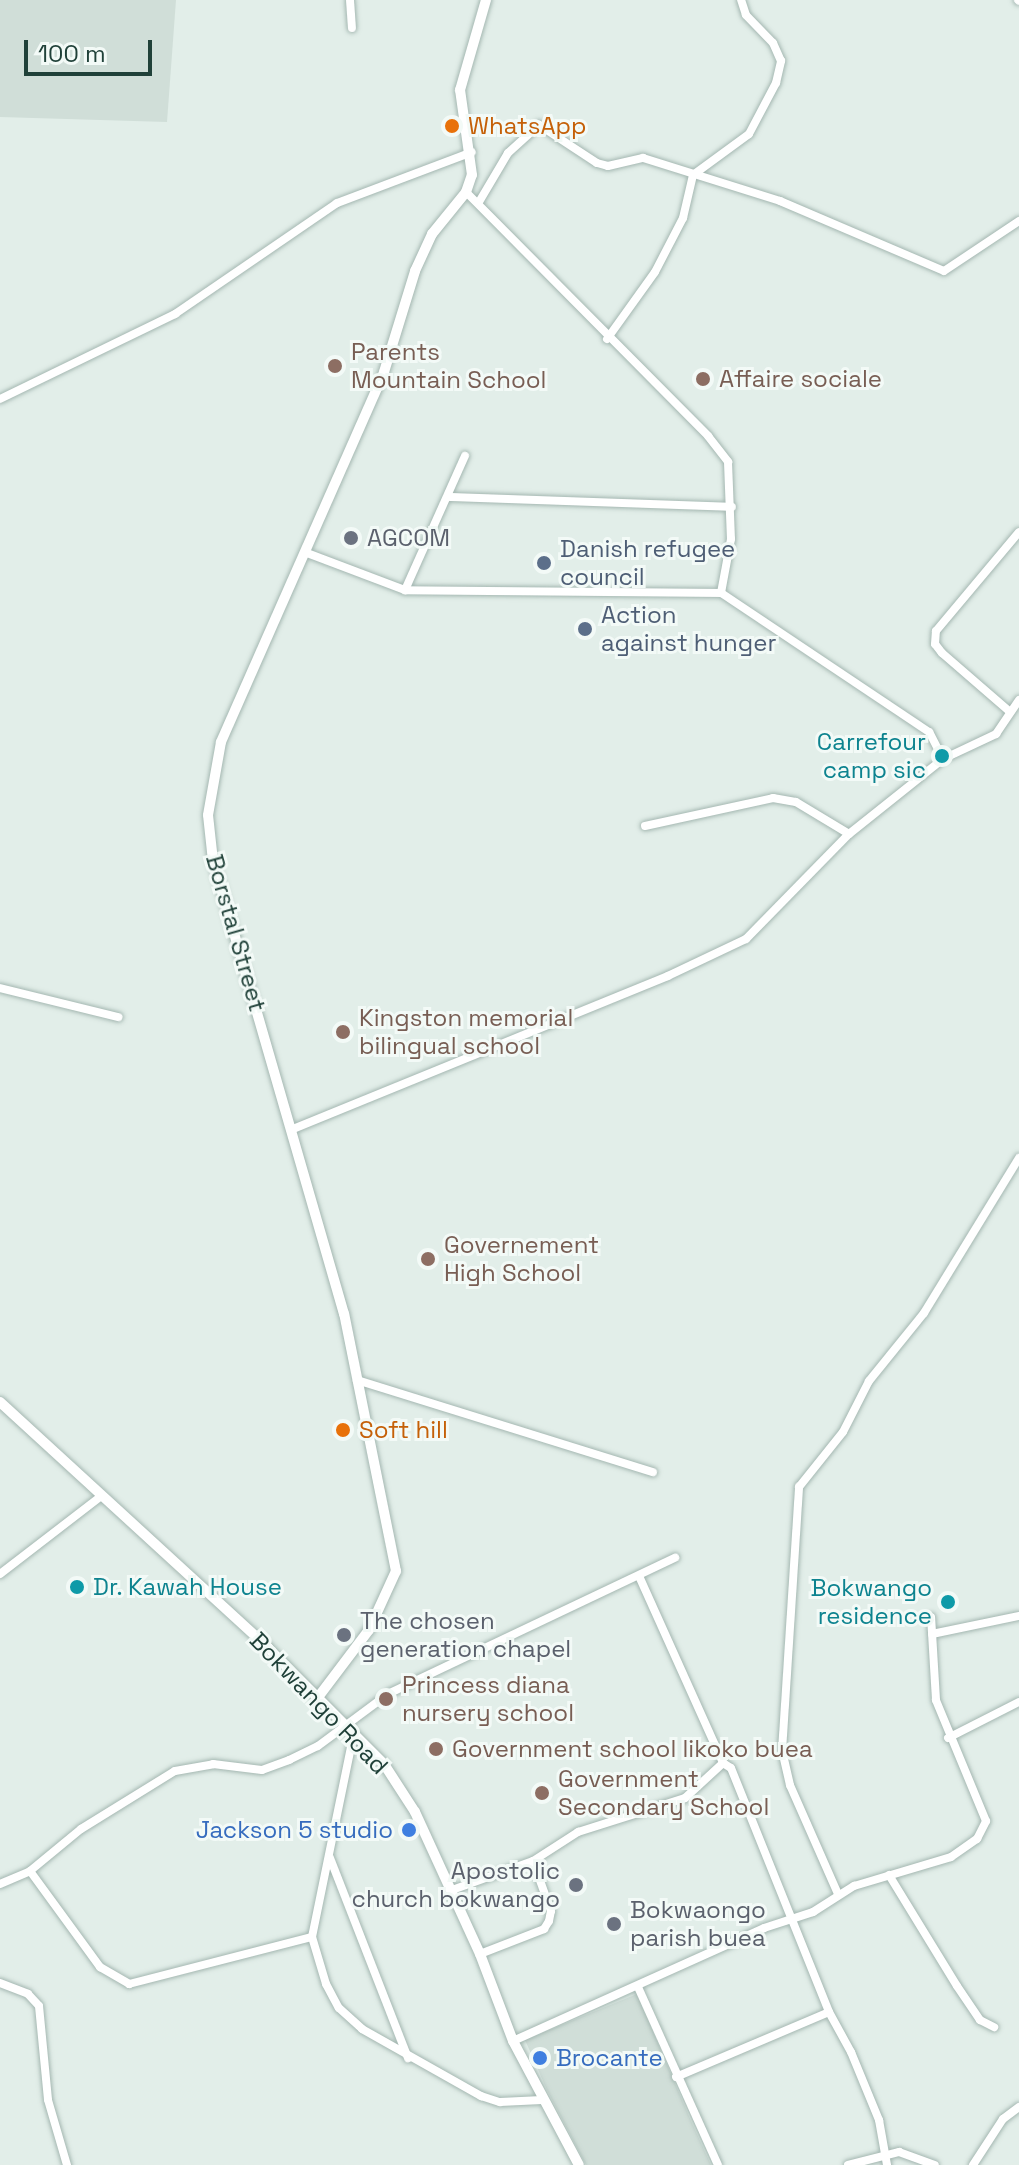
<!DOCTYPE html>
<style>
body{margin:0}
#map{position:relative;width:1019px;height:2165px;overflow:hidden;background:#e2eee9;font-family:"Space Grotesk",sans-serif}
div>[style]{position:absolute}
.built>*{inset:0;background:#d0ded8}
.roads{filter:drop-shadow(0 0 2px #a4b7b1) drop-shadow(0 0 2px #a4b7b1)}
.minor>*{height:8px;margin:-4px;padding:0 4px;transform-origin:4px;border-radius:4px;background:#fff}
.tertiary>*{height:10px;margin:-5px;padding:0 5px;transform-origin:5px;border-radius:5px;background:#fff}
.dots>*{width:22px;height:22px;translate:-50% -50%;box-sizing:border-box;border:4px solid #f3faf7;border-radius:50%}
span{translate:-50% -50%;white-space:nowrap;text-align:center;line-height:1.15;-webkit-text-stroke:6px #f3faf7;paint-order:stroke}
.food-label{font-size:24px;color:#c56008}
.left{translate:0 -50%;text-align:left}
.education-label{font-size:24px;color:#785e54}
.worship-label{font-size:24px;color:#5b616d}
.right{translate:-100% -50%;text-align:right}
.service-label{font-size:24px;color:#4e5e75}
.culture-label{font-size:24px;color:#0d838f}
.street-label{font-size:24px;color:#204139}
.shop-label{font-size:24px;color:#366cbe}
.scale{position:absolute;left:24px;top:40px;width:128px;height:36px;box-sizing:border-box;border:4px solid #204139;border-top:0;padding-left:10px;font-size:24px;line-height:28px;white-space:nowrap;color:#204139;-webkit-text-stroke:6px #f3faf7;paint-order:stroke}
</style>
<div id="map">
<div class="built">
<div style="clip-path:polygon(0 0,176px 0,167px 122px,0 117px)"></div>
<div style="clip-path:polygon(637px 1994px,691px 2121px,711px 2165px,586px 2165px,547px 2090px,525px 2040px)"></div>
</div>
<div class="roads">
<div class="minor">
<div style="left:350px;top:0;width:28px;rotate:86deg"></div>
<div style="left:1018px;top:0;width:1px;rotate:45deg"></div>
<div style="left:466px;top:192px;width:344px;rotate:45.2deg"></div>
<div style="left:708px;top:436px;width:33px;rotate:52deg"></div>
<div style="left:728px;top:462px;width:77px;rotate:87.8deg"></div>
<div style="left:731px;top:539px;width:55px;rotate:100.5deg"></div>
<div style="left:479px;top:202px;width:57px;rotate:-59.4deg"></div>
<div style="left:508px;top:153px;width:42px;rotate:-42.1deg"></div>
<div style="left:539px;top:125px;width:69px;rotate:33.2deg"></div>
<div style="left:597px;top:163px;width:11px;rotate:15deg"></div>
<div style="left:608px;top:166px;width:36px;rotate:-13deg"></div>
<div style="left:643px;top:158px;width:144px;rotate:17.4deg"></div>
<div style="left:780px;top:201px;width:178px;rotate:23.1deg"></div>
<div style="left:944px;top:271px;width:90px;rotate:-33.7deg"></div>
<div style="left:607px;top:339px;width:82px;rotate:-54.4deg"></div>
<div style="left:655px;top:272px;width:61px;rotate:-62.6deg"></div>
<div style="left:683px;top:218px;width:44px;rotate:-76.9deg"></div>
<div style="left:693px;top:175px;width:69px;rotate:-36.2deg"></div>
<div style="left:749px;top:134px;width:58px;rotate:-62.1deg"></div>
<div style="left:776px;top:83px;width:23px;rotate:-77deg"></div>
<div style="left:781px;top:61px;width:20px;rotate:-114deg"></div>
<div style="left:773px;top:43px;width:39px;rotate:-134deg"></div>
<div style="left:746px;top:15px;width:16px;rotate:-108deg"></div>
<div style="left:0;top:399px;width:195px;rotate:-25.9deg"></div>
<div style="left:175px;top:314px;width:196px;rotate:-34.4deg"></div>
<div style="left:337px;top:203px;width:144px;rotate:-20.7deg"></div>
<div style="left:448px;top:497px;width:284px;rotate:2deg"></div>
<div style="left:405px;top:590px;width:147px;rotate:-65.9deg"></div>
<div style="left:1009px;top:711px;width:89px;rotate:-139.1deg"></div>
<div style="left:942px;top:653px;width:11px;rotate:-128deg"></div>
<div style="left:935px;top:644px;width:13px;rotate:-86deg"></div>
<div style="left:936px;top:631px;width:129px;rotate:-50deg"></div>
<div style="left:943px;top:759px;width:59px;rotate:-25.3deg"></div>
<div style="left:996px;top:734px;width:41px;rotate:-55.9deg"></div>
<div style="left:645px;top:826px;width:131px;rotate:-12.3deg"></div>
<div style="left:773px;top:798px;width:23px;rotate:10deg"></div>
<div style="left:796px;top:802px;width:62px;rotate:31.1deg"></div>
<div style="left:0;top:988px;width:122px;rotate:13.8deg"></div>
<div style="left:293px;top:1129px;width:405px;rotate:-22.2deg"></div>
<div style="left:668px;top:976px;width:86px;rotate:-25.4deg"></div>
<div style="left:746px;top:939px;width:147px;rotate:-45.6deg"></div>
<div style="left:849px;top:834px;width:120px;rotate:-38.6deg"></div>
<div style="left:943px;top:759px;width:30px;rotate:-117deg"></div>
<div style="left:929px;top:732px;width:250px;rotate:-146.2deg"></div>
<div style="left:721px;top:593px;width:316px;rotate:-179.5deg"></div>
<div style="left:405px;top:590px;width:105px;rotate:-159.3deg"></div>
<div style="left:357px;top:1380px;width:310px;rotate:17.3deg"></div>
<div style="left:0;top:1574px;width:126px;rotate:-37.6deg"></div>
<div style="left:639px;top:1576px;width:205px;rotate:65.8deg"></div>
<div style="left:723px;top:1763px;width:9px;rotate:32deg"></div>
<div style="left:731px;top:1768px;width:263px;rotate:68.1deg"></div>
<div style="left:829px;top:2012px;width:46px;rotate:61.2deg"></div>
<div style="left:851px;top:2052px;width:74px;rotate:67.6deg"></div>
<div style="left:879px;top:2120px;width:46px;rotate:79.9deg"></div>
<div style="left:932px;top:1634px;width:89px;rotate:-11.7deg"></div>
<div style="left:948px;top:1738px;width:80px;rotate:-26.9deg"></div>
<div style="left:330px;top:1858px;width:215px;rotate:68.7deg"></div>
<div style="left:30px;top:1871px;width:119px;rotate:53.9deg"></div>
<div style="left:100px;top:1967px;width:34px;rotate:30deg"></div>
<div style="left:129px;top:1984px;width:189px;rotate:-14.4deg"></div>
<div style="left:312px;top:1937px;width:209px;rotate:-78.4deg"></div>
<div style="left:889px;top:1875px;width:130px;rotate:58.5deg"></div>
<div style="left:957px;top:1986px;width:41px;rotate:55.9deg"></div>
<div style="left:980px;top:2020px;width:16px;rotate:27deg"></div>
<div style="left:0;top:1884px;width:33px;rotate:-23deg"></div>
<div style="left:30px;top:1871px;width:66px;rotate:-39.5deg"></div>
<div style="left:81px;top:1829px;width:110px;rotate:-31.7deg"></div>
<div style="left:175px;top:1771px;width:39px;rotate:-10deg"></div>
<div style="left:213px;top:1764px;width:49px;rotate:7deg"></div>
<div style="left:262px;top:1770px;width:29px;rotate:-20deg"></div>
<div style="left:289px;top:1760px;width:32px;rotate:-26deg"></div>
<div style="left:318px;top:1746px;width:87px;rotate:-36.6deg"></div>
<div style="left:388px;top:1694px;width:318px;rotate:-25.4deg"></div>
<div style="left:452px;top:1890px;width:86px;rotate:-19.7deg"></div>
<div style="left:533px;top:1861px;width:54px;rotate:-32.8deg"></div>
<div style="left:578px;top:1832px;width:112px;rotate:-17.6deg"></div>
<div style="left:685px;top:1798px;width:52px;rotate:-42.6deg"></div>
<div style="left:838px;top:1894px;width:119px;rotate:-113.8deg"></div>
<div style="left:790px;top:1785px;width:35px;rotate:-103deg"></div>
<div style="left:782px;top:1751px;width:265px;rotate:-86.3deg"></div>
<div style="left:799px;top:1487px;width:70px;rotate:-51.3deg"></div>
<div style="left:843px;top:1432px;width:57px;rotate:-63deg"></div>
<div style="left:869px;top:1381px;width:87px;rotate:-51deg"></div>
<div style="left:924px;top:1313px;width:182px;rotate:-58.5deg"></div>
<div style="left:312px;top:1937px;width:49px;rotate:73.4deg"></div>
<div style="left:326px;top:1984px;width:27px;rotate:62deg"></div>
<div style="left:339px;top:2008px;width:31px;rotate:42deg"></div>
<div style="left:362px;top:2029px;width:137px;rotate:29.4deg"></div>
<div style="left:481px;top:2096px;width:20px;rotate:18deg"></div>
<div style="left:500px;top:2102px;width:42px;rotate:-2.7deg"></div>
<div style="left:480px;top:1954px;width:69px;rotate:-21.3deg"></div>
<div style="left:544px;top:1929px;width:9px;rotate:-58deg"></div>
<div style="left:549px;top:1921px;width:10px;rotate:-79deg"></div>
<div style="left:551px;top:1911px;width:53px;rotate:-109.8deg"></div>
<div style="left:0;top:1983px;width:30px;rotate:21deg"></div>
<div style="left:28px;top:1994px;width:16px;rotate:47deg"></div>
<div style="left:39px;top:2006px;width:94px;rotate:84.5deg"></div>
<div style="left:48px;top:2100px;width:68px;rotate:73.7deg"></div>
<div style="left:638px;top:1987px;width:195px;rotate:65.8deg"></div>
<div style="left:513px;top:2041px;width:275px;rotate:-24.2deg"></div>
<div style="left:764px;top:1928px;width:52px;rotate:-18.1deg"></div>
<div style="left:813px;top:1912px;width:49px;rotate:-32.4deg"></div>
<div style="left:854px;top:1886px;width:101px;rotate:-16.6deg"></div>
<div style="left:951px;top:1857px;width:32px;rotate:-35deg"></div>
<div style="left:977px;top:1839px;width:20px;rotate:-63deg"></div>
<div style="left:986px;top:1821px;width:131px;rotate:-112.5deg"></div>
<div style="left:936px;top:1700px;width:83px;rotate:-93.4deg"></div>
<div style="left:676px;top:2077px;width:166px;rotate:-23deg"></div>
<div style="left:848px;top:2165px;width:53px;rotate:-14.3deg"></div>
<div style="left:899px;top:2152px;width:38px;rotate:20deg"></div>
<div style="left:973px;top:2165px;width:55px;rotate:-56.9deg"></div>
<div style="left:1003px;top:2119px;width:20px;rotate:-37deg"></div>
</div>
<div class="tertiary">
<div style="left:0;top:1402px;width:364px;rotate:42.5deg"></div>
<div style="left:268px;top:1648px;width:164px;rotate:45deg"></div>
<div style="left:384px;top:1764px;width:57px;rotate:57.1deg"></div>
<div style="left:415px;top:1812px;width:156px;rotate:65.4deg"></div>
<div style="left:480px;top:1954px;width:93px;rotate:69.2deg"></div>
<div style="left:513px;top:2041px;width:140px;rotate:62deg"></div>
<div style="left:319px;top:1696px;width:83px;rotate:-52.9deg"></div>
<div style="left:369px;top:1630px;width:65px;rotate:-65.4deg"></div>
<div style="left:396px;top:1571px;width:262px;rotate:-101.4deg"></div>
<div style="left:344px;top:1314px;width:472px;rotate:-106.1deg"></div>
<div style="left:213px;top:861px;width:46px;rotate:-96.2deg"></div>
<div style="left:208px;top:815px;width:74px;rotate:-79.9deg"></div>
<div style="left:221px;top:742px;width:404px;rotate:-66.2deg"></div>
<div style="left:384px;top:372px;width:106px;rotate:-72.9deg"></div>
<div style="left:415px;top:271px;width:41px;rotate:-65.3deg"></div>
<div style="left:432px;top:234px;width:54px;rotate:-51deg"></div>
<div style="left:466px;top:192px;width:18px;rotate:-71deg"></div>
<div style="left:472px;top:175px;width:86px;rotate:-98deg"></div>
<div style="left:460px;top:90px;width:94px;rotate:-73.9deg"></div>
</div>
</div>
<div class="dots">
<div style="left:452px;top:126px;background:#e8710a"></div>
<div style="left:335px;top:366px;background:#8d6e63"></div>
<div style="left:703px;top:379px;background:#8d6e63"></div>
<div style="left:351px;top:538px;background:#6b7280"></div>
<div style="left:544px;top:563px;background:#5c6f8a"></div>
<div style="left:585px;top:629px;background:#5c6f8a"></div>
<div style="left:942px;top:756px;background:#0f9aa8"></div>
<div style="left:343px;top:1032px;background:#8d6e63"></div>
<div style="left:428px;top:1259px;background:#8d6e63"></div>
<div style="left:343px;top:1430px;background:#e8710a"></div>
<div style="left:77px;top:1587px;background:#0f9aa8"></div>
<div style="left:948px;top:1602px;background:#0f9aa8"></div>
<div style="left:344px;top:1635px;background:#6b7280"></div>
<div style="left:386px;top:1699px;background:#8d6e63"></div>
<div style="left:436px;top:1749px;background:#8d6e63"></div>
<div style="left:542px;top:1793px;background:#8d6e63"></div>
<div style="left:409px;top:1830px;background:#3f7fe0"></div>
<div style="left:576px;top:1885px;background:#6b7280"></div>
<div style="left:614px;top:1924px;background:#6b7280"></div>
<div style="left:540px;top:2058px;background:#3f7fe0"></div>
</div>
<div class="food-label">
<span class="left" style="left:468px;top:126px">WhatsApp</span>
<span class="left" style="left:359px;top:1430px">Soft hill</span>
</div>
<div class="education-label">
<span class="left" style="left:351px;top:366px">Parents<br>Mountain School</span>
<span class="left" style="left:719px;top:379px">Affaire sociale</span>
<span class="left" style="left:359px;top:1032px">Kingston memorial<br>bilingual school</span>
<span class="left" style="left:444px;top:1259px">Governement<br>High School</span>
<span class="left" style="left:402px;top:1699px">Princess diana<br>nursery school</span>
<span class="left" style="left:452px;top:1749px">Government school likoko buea</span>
<span class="left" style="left:558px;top:1793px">Government<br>Secondary School</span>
</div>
<div class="worship-label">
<span class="left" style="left:367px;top:538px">AGCOM</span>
<span class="left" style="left:360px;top:1635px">The chosen<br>generation chapel</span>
<span class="right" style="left:560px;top:1885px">Apostolic<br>church bokwango</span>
<span class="left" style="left:630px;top:1924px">Bokwaongo<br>parish buea</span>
</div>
<div class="service-label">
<span class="left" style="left:560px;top:563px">Danish refugee<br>council</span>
<span class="left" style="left:601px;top:629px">Action<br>against hunger</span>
</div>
<div class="culture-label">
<span class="right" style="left:926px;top:756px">Carrefour<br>camp sic</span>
<span class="left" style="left:93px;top:1587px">Dr. Kawah House</span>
<span class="right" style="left:932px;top:1602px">Bokwango<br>residence</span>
</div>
<div class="street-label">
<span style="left:236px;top:933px;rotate:74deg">Borstal Street</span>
<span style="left:319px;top:1703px;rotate:46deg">Bokwango Road</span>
</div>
<div class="shop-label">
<span class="right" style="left:393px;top:1830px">Jackson 5 studio</span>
<span class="left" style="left:556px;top:2058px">Brocante</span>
</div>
<div class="scale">100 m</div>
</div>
